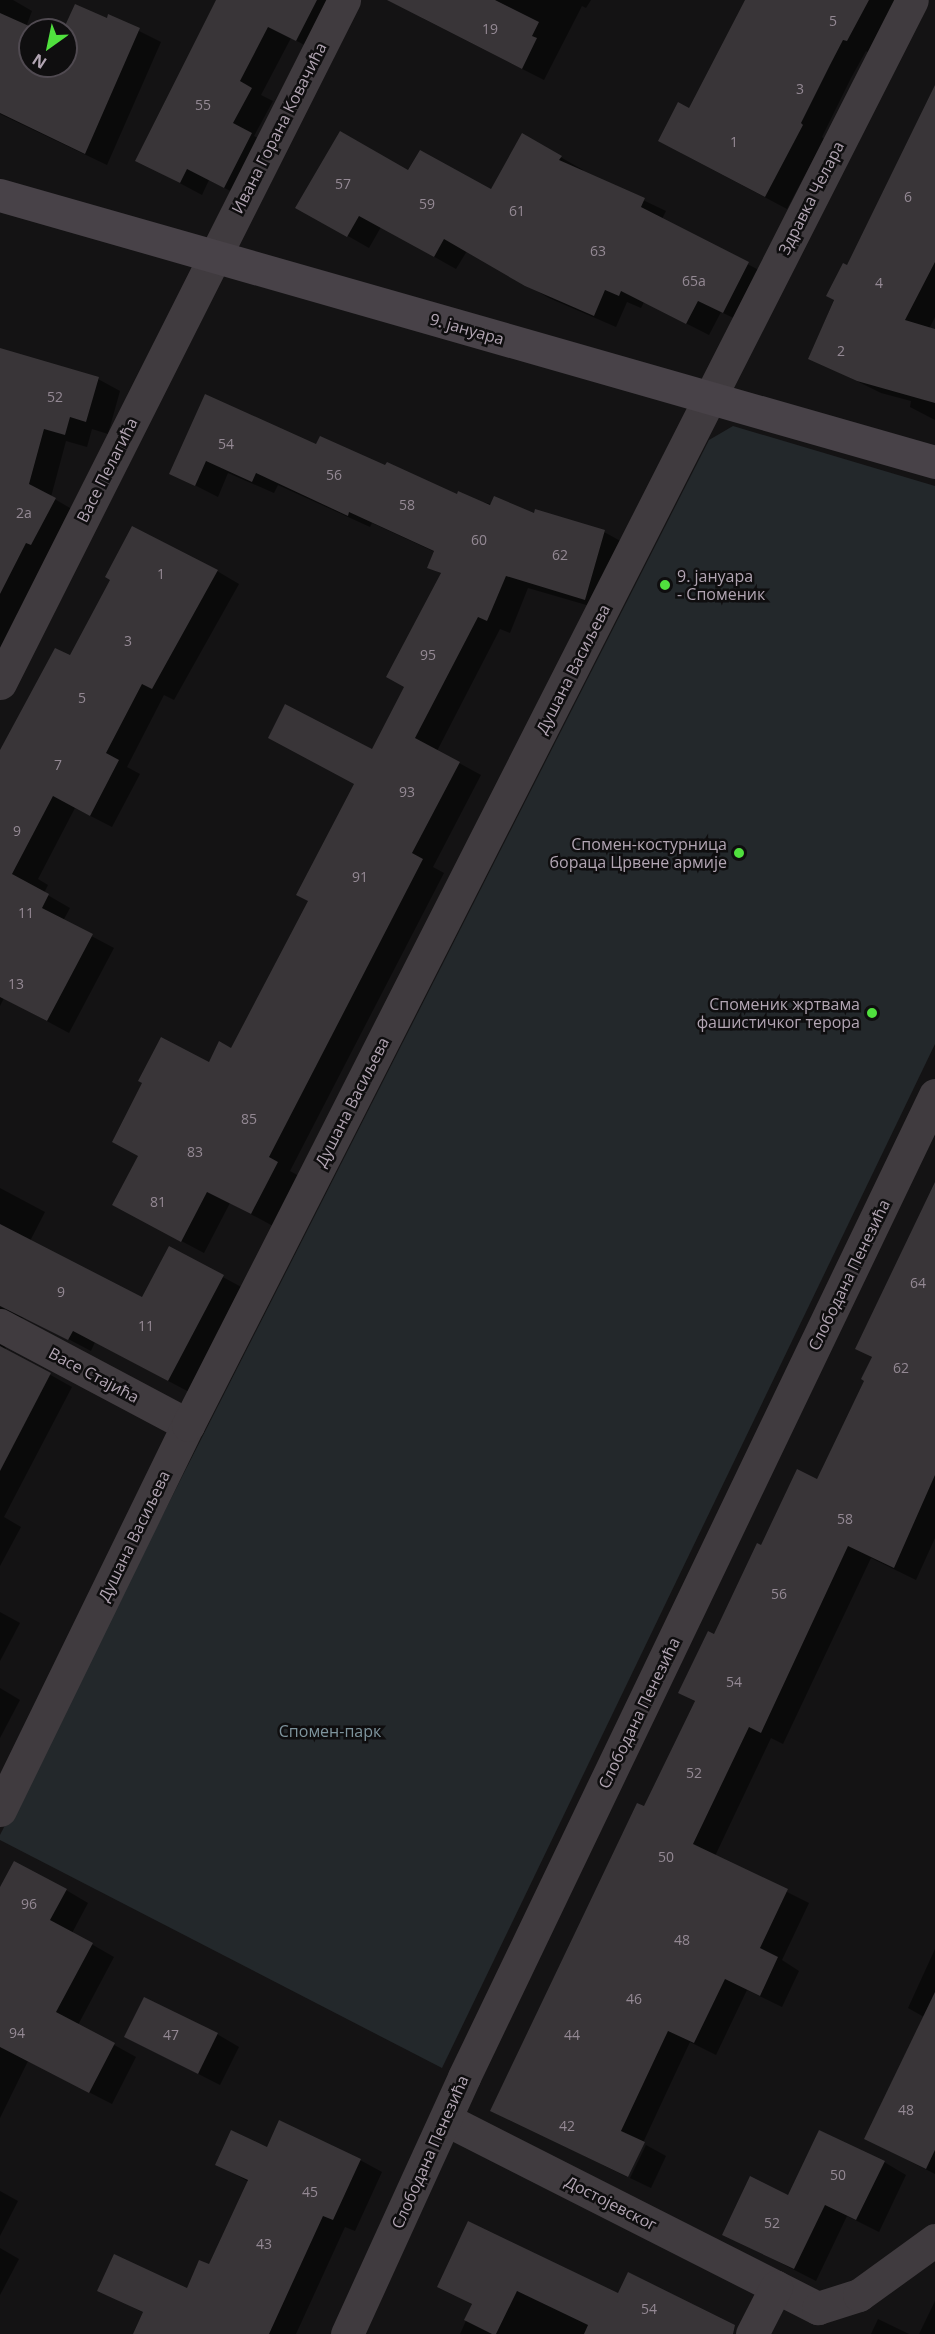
<!DOCTYPE html>
<meta charset="utf-8">
<style>
body{margin:0}
#map{position:relative;width:935px;height:2334px;overflow:hidden;background:#141314;font-family:"Open Sans",sans-serif}
div>[style]{position:absolute}
.green>*{inset:0;background:#23282b}
.shadow>*{inset:0;background:#0007}
.building>*{inset:0;background:#393538}
.street>*{height:33px;margin:-16.5px;padding:0 16.5px;transform-origin:16.5px;border-radius:16.5px;background:#403b3f}
.secondary>*{height:33px;margin:-16.5px;padding:0 16.5px;transform-origin:16.5px;border-radius:16.5px;background:#484248}
.dots>*{width:16px;height:16px;translate:-50% -50%;box-sizing:border-box;border:3px solid #0f0e0f;border-radius:50%}
span{translate:-50% -50%;white-space:nowrap;text-align:center;line-height:1.15;-webkit-text-stroke:5px #0f0e0f;paint-order:stroke}
.number-label{font-size:14px;color:#948994}
.number-label span{-webkit-text-stroke-width:0}
.street-label{font-size:16px;color:#b2a5b3}
.poi-label{font-size:16px;color:#b2a5b3}
.left{translate:0 -50%;text-align:left}
.right{translate:-100% -50%;text-align:right}
.park-label{font-size:16px;color:#7e949d}
.north{position:absolute;left:18px;top:18px;width:60px;height:60px;box-sizing:border-box;background:#0f0e0f;border:2px solid #504a51;border-radius:50%;rotate:213deg;font-size:16px;font-weight:700;line-height:24px;text-align:center;color:#b2a5b3}
.north::after{content:'';display:block;margin:auto;width:21px;height:27px;background:#50e03e;clip-path:polygon(50% 0,100% 100%,50% 72%,0 100%)}
</style>
<div id="map">
<div class="green">
<div style="clip-path:polygon(733px 426px,935px 486px,935px 1044px,442px 2068px,0 1840px,0 1835px,709px 440px)"></div>
</div>
<div class="shadow">
<div style="clip-path:polygon(0 0,13px 0,32px 11px,26px 27px,34px 30px,30px 30px,30px 66px,66px 66px,65px 30px,108px 20px,109px 16px,161px 42px,107px 165px,0 114px)"></div>
<div style="clip-path:polygon(217px 0,345px 0,318px 52px,291px 38px,261px 95px,273px 101px,254px 136px,273px 147px,246px 199px,209px 180px,202px 195px,159px 172px)"></div>
<div style="clip-path:polygon(405px 0,591px 0,586px 8px,582px 6px,544px 80px,424px 19px)"></div>
<div style="clip-path:polygon(760px 0,896px 0,869px 53px,866px 51px,851px 78px,822px 137px,824px 139px,787px 209px,681px 153px,690px 110px)"></div>
<div style="clip-path:polygon(935px 96px,935px 317px,929px 329px,935px 330px,935px 420px,910px 407px,911px 401px,881px 393px,810px 358px,847px 267px)"></div>
<div style="clip-path:polygon(522px 135px,583px 170px,582px 171px,666px 211px,662px 219px,770px 276px,746px 324px,721px 312px,709px 335px,644px 302px,641px 308px,627px 302px,616px 327px,549px 298px,467px 251px,456px 269px,381px 227px,369px 248px,297px 207px,409px 172px,491px 191px)"></div>
<div style="clip-path:polygon(0 350px,98px 379px,120px 391px,108px 434px,92px 429px,87px 447px,66px 441px,51px 497px,77px 512px,0 648px)"></div>
<div style="clip-path:polygon(206px 396px,317px 446px,458px 496px,604px 532px,626px 544px,607px 611px,528px 588px,510px 633px,500px 629px,437px 751px,481px 775px,433px 867px,444px 873px,290px 1171px,299px 1176px,273px 1226px,230px 1203px,204px 1253px,136px 1217px,209px 1064px,232px 1050px,309px 901px,372px 751px,406px 688px,442px 574px,429px 567px,435px 552px,372px 523px,370px 527px,278px 485px,274px 493px,228px 473px,218px 497px,171px 473px)"></div>
<div style="clip-path:polygon(217px 571px,239px 584px,174px 700px,164px 695px,127px 767px,140px 774px,112px 827px,75px 808px,38px 879px,48px 885px,44px 893px,70px 908px,63px 921px,114px 948px,69px 1033px,4px 998px,0 1006px,0 753px,71px 657px)"></div>
<div style="clip-path:polygon(935px 1186px,935px 1538px,916px 1580px,871px 1558px,783px 1744px,771px 1738px,715px 1856px,809px 1903px,782px 1960px,799px 1971px,782px 2007px,747px 1990px,716px 2055px,690px 2042px,627px 2177px,492px 2110px,645px 1808px,696px 1702px,680px 1693px,714px 1636px,762px 1547px,818px 1481px,866px 1380px,873px 1358px,856px 1348px)"></div>
<div style="clip-path:polygon(0 1188px,45px 1212px,30px 1241px,143px 1299px,169px 1248px,245px 1289px,191px 1393px,95px 1342px,91px 1351px,32px 1320px,23px 1318px,13px 1321px,3px 1340px,6px 1350px,72px 1387px,4px 1517px,21px 1527px,0 1566px)"></div>
<div style="clip-path:polygon(0 1612px,20px 1623px,0 1661px)"></div>
<div style="clip-path:polygon(0 1688px,20px 1700px,0 1738px)"></div>
<div style="clip-path:polygon(0 1889px,66px 1890px,88px 1903px,72px 1933px,114px 1957px,78px 2025px,136px 2057px,112px 2104px,28px 2061px,0 2118px)"></div>
<div style="clip-path:polygon(935px 1949px,935px 2174px,866px 2139px,924px 2017px,908px 2008px)"></div>
<div style="clip-path:polygon(217px 2034px,239px 2047px,220px 2085px,126px 2037px)"></div>
<div style="clip-path:polygon(646px 2145px,666px 2156px,651px 2188px,630px 2178px)"></div>
<div style="clip-path:polygon(268px 2149px,360px 2160px,382px 2172px,355px 2231px,345px 2227px,296px 2334px,134px 2334px,144px 2313px,99px 2290px,187px 2290px,210px 2266px,249px 2182px,217px 2164px)"></div>
<div style="clip-path:polygon(884px 2162px,906px 2175px,879px 2232px,847px 2216px,816px 2281px,724px 2234px,789px 2197px)"></div>
<div style="clip-path:polygon(0 2191px,18px 2201px,0 2236px)"></div>
<div style="clip-path:polygon(0 2248px,19px 2259px,0 2295px)"></div>
<div style="clip-path:polygon(439px 2286px,618px 2295px,731px 2334px,460px 2334px,473px 2305px)"></div>
<div style="clip-path:polygon(935px 2301px,935px 2334px,919px 2334px)"></div>
<div style="clip-path:polygon(878px 2319px,909px 2334px,871px 2334px)"></div>
</div>
<div class="building">
<div style="clip-path:polygon(216px 0,317px 0,296px 41px,268px 27px,240px 81px,252px 88px,233px 123px,252px 133px,224px 188px,187px 169px,180px 183px,135px 161px)"></div>
<div style="clip-path:polygon(387px 0,495px 0,539px 22px,532px 36px,537px 38px,522px 69px)"></div>
<div style="clip-path:polygon(745px 0,869px 0,847px 41px,843px 40px,830px 65px,801px 123px,803px 125px,765px 197px,658px 141px,678px 102px,689px 108px)"></div>
<div style="clip-path:polygon(75px 4px,107px 18px,108px 14px,140px 28px,85px 154px,0 113px,0 13px,38px 30px,30px 30px,30px 66px,66px 66px,66px 30px,63px 30px)"></div>
<div style="clip-path:polygon(935px 85px,935px 262px,905px 320px,935px 329px,935px 403px,857px 381px,808px 359px,834px 300px,826px 296px,843px 263px,847px 265px)"></div>
<div style="clip-path:polygon(340px 131px,408px 170px,420px 150px,491px 189px,522px 133px,562px 156px,559px 160px,645px 198px,641px 207px,749px 262px,723px 313px,698px 301px,686px 324px,621px 291px,619px 296px,605px 290px,594px 316px,525px 286px,444px 239px,434px 257px,359px 216px,347px 237px,295px 208px)"></div>
<div style="clip-path:polygon(0 348px,99px 377px,86px 422px,70px 417px,65px 435px,44px 429px,29px 484px,56px 498px,31px 545px,26px 543px,0 594px)"></div>
<div style="clip-path:polygon(205px 394px,316px 444px,320px 436px,385px 465px,387px 462px,457px 494px,458px 491px,490px 505px,494px 496px,534px 513px,535px 509px,605px 530px,585px 600px,506px 576px,487px 621px,478px 617px,415px 738px,460px 762px,412px 853px,423px 859px,269px 1157px,278px 1162px,251px 1214px,207px 1192px,181px 1242px,112px 1205px,138px 1156px,112px 1142px,142px 1083px,138px 1081px,161px 1037px,209px 1062px,219px 1041px,231px 1048px,308px 901px,296px 895px,354px 784px,268px 738px,285px 704px,372px 749px,404px 687px,386px 677px,441px 573px,427px 568px,434px 551px,349px 512px,348px 516px,256px 473px,252px 482px,206px 461px,195px 486px,169px 474px)"></div>
<div style="clip-path:polygon(132px 526px,218px 570px,152px 689px,142px 684px,106px 753px,119px 760px,90px 816px,53px 796px,12px 874px,49px 894px,42px 908px,93px 934px,47px 1021px,0 997px,0 750px,55px 648px,70px 655px,110px 580px,105px 577px)"></div>
<div style="clip-path:polygon(935px 1182px,935px 1475px,894px 1568px,848px 1546px,761px 1733px,749px 1727px,693px 1844px,788px 1889px,760px 1948px,778px 1957px,760px 1996px,725px 1979px,694px 2043px,668px 2031px,621px 2131px,645px 2142px,628px 2177px,490px 2111px,637px 1803px,644px 1806px,695px 1701px,678px 1693px,708px 1631px,714px 1634px,757px 1543px,761px 1545px,797px 1469px,817px 1479px,864px 1381px,861px 1379px,872px 1357px,855px 1349px)"></div>
<div style="clip-path:polygon(0 1224px,142px 1297px,169px 1246px,224px 1275px,168px 1381px,73px 1331px,68px 1340px,0 1306px)"></div>
<div style="clip-path:polygon(0 1346px,51px 1373px,0 1471px)"></div>
<div style="clip-path:polygon(14px 1861px,67px 1889px,50px 1920px,93px 1943px,56px 2012px,115px 2043px,89px 2093px,0 2047px,0 1887px)"></div>
<div style="clip-path:polygon(935px 1992px,935px 2150px,926px 2169px,864px 2139px)"></div>
<div style="clip-path:polygon(144px 1997px,218px 2033px,198px 2074px,124px 2037px)"></div>
<div style="clip-path:polygon(279px 2120px,361px 2159px,333px 2220px,323px 2216px,269px 2334px,133px 2334px,143px 2312px,97px 2291px,114px 2254px,187px 2288px,199px 2260px,209px 2264px,248px 2180px,215px 2165px,231px 2130px,267px 2147px)"></div>
<div style="clip-path:polygon(819px 2130px,885px 2161px,856px 2220px,825px 2205px,794px 2269px,722px 2235px,750px 2176px,788px 2195px)"></div>
<div style="clip-path:polygon(468px 2221px,618px 2293px,628px 2272px,735px 2325px,733px 2334px,584px 2334px,588px 2325px,517px 2291px,496px 2334px,492px 2334px,464px 2320px,472px 2304px,437px 2287px)"></div>
</div>
<div class="street">
<div style="left:0;top:683px;width:765px;rotate:-63.27deg"></div>
<div style="left:0;top:1325px;width:213px;rotate:28deg"></div>
<div style="left:0;top:1810px;width:428px;rotate:-64deg"></div>
<div style="left:188px;top:1425px;width:1598px;rotate:-63.07deg"></div>
<div style="left:447px;top:2120px;width:416px;rotate:26.9deg"></div>
<div style="left:818px;top:2308px;width:43px;rotate:-17.6deg"></div>
<div style="left:859px;top:2295px;width:94px;rotate:-35.9deg"></div>
<div style="left:347px;top:2334px;width:282px;rotate:-65.5deg"></div>
<div style="left:464px;top:2077px;width:1089px;rotate:-64.38deg"></div>
<div style="left:752px;top:2334px;width:53px;rotate:-62.9deg"></div>
</div>
<div class="secondary">
<div style="left:0;top:195px;width:972px;rotate:15.94deg"></div>
</div>
<div class="dots">
<div style="left:665px;top:585px;background:#50e03e"></div>
<div style="left:739px;top:853px;background:#50e03e"></div>
<div style="left:872px;top:1013px;background:#50e03e"></div>
</div>
<div class="number-label">
<span style="left:833px;top:21px">5</span>
<span style="left:490px;top:29px">19</span>
<span style="left:800px;top:89px">3</span>
<span style="left:203px;top:105px">55</span>
<span style="left:734px;top:142px">1</span>
<span style="left:343px;top:184px">57</span>
<span style="left:908px;top:197px">6</span>
<span style="left:427px;top:204px">59</span>
<span style="left:517px;top:211px">61</span>
<span style="left:598px;top:251px">63</span>
<span style="left:694px;top:281px">65a</span>
<span style="left:879px;top:283px">4</span>
<span style="left:841px;top:351px">2</span>
<span style="left:55px;top:397px">52</span>
<span style="left:226px;top:444px">54</span>
<span style="left:334px;top:475px">56</span>
<span style="left:407px;top:505px">58</span>
<span style="left:24px;top:513px">2a</span>
<span style="left:479px;top:540px">60</span>
<span style="left:560px;top:555px">62</span>
<span style="left:161px;top:574px">1</span>
<span style="left:128px;top:641px">3</span>
<span style="left:428px;top:655px">95</span>
<span style="left:82px;top:698px">5</span>
<span style="left:58px;top:765px">7</span>
<span style="left:407px;top:792px">93</span>
<span style="left:17px;top:831px">9</span>
<span style="left:360px;top:877px">91</span>
<span style="left:26px;top:913px">11</span>
<span style="left:16px;top:984px">13</span>
<span style="left:249px;top:1119px">85</span>
<span style="left:195px;top:1152px">83</span>
<span style="left:158px;top:1202px">81</span>
<span style="left:918px;top:1283px">64</span>
<span style="left:61px;top:1292px">9</span>
<span style="left:146px;top:1326px">11</span>
<span style="left:901px;top:1368px">62</span>
<span style="left:845px;top:1519px">58</span>
<span style="left:779px;top:1594px">56</span>
<span style="left:734px;top:1682px">54</span>
<span style="left:694px;top:1773px">52</span>
<span style="left:666px;top:1857px">50</span>
<span style="left:29px;top:1904px">96</span>
<span style="left:682px;top:1940px">48</span>
<span style="left:634px;top:1999px">46</span>
<span style="left:17px;top:2033px">94</span>
<span style="left:171px;top:2035px">47</span>
<span style="left:572px;top:2035px">44</span>
<span style="left:906px;top:2110px">48</span>
<span style="left:567px;top:2126px">42</span>
<span style="left:838px;top:2175px">50</span>
<span style="left:310px;top:2192px">45</span>
<span style="left:772px;top:2223px">52</span>
<span style="left:264px;top:2244px">43</span>
<span style="left:649px;top:2309px">54</span>
</div>
<div class="street-label">
<span style="left:279px;top:128px;rotate:-63deg">Ивана Горана Ковачића</span>
<span style="left:811px;top:198px;rotate:-63deg">Здравка Челара</span>
<span style="left:467px;top:329px;rotate:16deg">9. јануара</span>
<span style="left:107px;top:470px;rotate:-63deg">Васе Пелагића</span>
<span style="left:573px;top:669px;rotate:-63deg">Душана Васиљева</span>
<span style="left:352px;top:1102px;rotate:-63deg">Душана Васиљева</span>
<span style="left:849px;top:1275px;rotate:-64deg">Слободана Пенезића</span>
<span style="left:94px;top:1375px;rotate:28deg">Васе Стајића</span>
<span style="left:134px;top:1536px;rotate:-64deg">Душана Васиљева</span>
<span style="left:639px;top:1713px;rotate:-64deg">Слободана Пенезића</span>
<span style="left:430px;top:2152px;rotate:-66deg">Слободана Пенезића</span>
<span style="left:611px;top:2203px;rotate:27deg">Достојевског</span>
</div>
<div class="poi-label">
<span class="left" style="left:677px;top:585px">9. јануара<br>- Споменик</span>
<span class="right" style="left:727px;top:853px">Спомен-костурница<br>бораца Црвене армије</span>
<span class="right" style="left:860px;top:1013px">Споменик жртвама<br>фашистичког терора</span>
</div>
<div class="park-label">
<span style="left:330px;top:1731px">Спомен-парк</span>
</div>
<div class="north">N</div>
</div>
